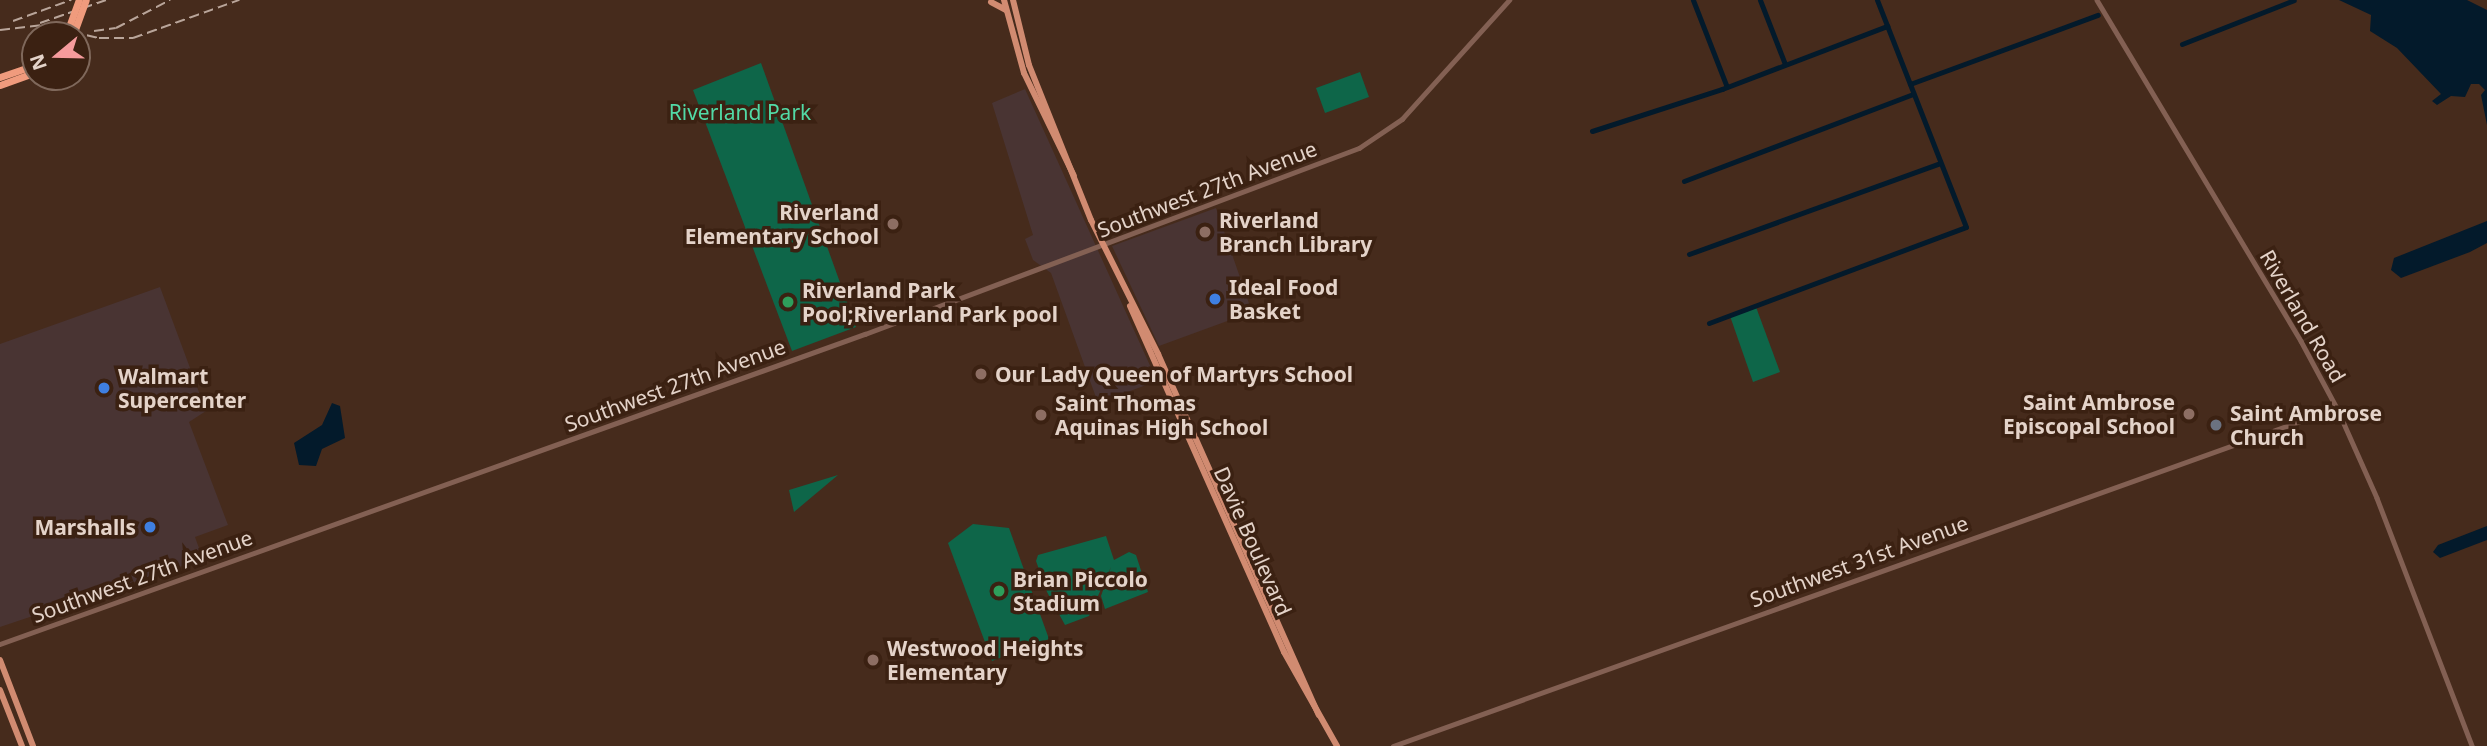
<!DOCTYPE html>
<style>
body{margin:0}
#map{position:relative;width:2487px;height:746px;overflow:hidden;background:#462b1c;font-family:"Noto Sans",sans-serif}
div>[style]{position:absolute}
.commercial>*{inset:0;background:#493433}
.green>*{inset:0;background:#0e6649}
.water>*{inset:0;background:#031a2b}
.canal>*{height:5px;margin:-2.5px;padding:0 2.5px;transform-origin:2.5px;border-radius:2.5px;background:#031a2b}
.minor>*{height:4.5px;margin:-2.25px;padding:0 2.25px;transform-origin:2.25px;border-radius:2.25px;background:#836053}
.major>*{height:6px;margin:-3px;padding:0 3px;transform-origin:3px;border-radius:3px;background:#d18b71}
.highway>*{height:7px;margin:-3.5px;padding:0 3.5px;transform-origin:3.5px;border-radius:3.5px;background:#f09b7d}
.rail>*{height:2px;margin-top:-1px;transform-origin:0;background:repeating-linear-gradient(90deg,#b9a59a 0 10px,transparent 0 15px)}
.highway-bridge>*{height:7px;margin:-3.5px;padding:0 3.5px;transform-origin:3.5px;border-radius:3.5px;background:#f09b7d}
.dots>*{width:19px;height:19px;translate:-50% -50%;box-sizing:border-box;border:4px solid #3b2112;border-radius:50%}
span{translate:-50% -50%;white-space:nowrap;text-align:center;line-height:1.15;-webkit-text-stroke:7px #3b2112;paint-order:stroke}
.park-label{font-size:21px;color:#52daa6}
.street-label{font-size:21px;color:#e4d3c9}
.poi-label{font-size:21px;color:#e4d3c9;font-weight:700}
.right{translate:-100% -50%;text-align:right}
.left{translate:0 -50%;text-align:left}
.north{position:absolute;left:21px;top:21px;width:70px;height:70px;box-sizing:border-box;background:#3b2112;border:2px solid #7f685b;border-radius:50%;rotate:251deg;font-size:19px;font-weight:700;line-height:28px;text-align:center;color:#e4d3c9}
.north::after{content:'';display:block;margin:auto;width:24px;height:32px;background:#f59b9c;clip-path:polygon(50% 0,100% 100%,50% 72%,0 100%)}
</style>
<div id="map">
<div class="commercial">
<div style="clip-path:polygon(1025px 89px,1157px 381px,1098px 403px,1051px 273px,1033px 260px,1025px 239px,1033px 235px,992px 103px)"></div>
<div style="clip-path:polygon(1216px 208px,1252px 312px,1159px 346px,1112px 246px)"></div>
<div style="clip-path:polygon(160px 287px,206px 411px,189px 422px,228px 525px,195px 537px,203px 559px,0 627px,0 344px)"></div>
</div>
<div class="green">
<div style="clip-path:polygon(761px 63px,856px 327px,792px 351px,693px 90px)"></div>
<div style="clip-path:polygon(1360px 72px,1369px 97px,1325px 113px,1316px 88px)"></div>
<div style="clip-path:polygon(1756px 307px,1780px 372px,1753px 382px,1730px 316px)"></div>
<div style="clip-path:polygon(838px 475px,794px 512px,789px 490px)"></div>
<div style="clip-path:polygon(973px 524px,1009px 528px,1049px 639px,992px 661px,948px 543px)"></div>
<div style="clip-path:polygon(1106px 536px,1114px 560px,1129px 552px,1136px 555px,1148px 592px,1105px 609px,1101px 596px,1111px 567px,1089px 616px,1065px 625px,1047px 592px,1036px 561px,1038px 555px)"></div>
</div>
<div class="water">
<div style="clip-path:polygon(2339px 0,2467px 0,2487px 10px,2487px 125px,2481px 95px,2485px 90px,2479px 84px,2471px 84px,2465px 97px,2451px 96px,2437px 105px,2432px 101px,2441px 94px,2397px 48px,2370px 31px,2371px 15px)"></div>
<div style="clip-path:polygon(2487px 221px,2487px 243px,2470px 252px,2401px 278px,2391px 270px,2394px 258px)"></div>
<div style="clip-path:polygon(332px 403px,340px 406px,345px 438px,322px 449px,316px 466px,299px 465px,294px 443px,322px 425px)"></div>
<div style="clip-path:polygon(2487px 526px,2487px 540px,2440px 558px,2433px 552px,2438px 545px)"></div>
</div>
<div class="canal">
<div style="left:1693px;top:0;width:93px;rotate:68.7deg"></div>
<div style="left:1760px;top:0;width:69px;rotate:68.7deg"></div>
<div style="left:2182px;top:44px;width:120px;rotate:-21.4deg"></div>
<div style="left:1910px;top:84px;width:200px;rotate:-20.2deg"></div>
<div style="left:1592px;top:131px;width:137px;rotate:-17.9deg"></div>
<div style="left:1722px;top:89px;width:177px;rotate:-20.9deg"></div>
<div style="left:1684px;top:181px;width:245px;rotate:-20.8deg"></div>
<div style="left:1689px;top:254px;width:267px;rotate:-19.9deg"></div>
<div style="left:1709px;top:323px;width:274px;rotate:-20.5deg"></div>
<div style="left:1966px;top:227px;width:244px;rotate:-111.4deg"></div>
</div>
<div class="minor">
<div style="left:2097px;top:0;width:397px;rotate:59.1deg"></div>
<div style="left:2301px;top:341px;width:76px;rotate:61.8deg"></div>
<div style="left:2337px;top:408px;width:98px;rotate:66deg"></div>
<div style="left:2377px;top:498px;width:266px;rotate:69deg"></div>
<div style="left:0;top:644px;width:919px;rotate:-19.72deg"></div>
<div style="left:865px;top:334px;width:528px;rotate:-20.63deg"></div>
<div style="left:1359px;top:148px;width:52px;rotate:-34deg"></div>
<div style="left:1402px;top:119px;width:160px;rotate:-48deg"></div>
<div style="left:1393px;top:746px;width:1003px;rotate:-19.7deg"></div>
</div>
<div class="major">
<div style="left:1004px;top:0;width:76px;rotate:74.7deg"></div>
<div style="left:1024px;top:73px;width:114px;rotate:64.1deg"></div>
<div style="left:1013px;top:0;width:67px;rotate:76.2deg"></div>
<div style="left:1029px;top:65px;width:167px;rotate:68.2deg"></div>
<div style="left:1091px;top:220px;width:150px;rotate:63.4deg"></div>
<div style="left:1158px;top:354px;width:395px;rotate:66deg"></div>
<div style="left:991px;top:2px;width:17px;rotate:28deg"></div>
<div style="left:1130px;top:306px;width:379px;rotate:66deg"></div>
<div style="left:1284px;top:652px;width:108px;rotate:60.6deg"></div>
<div style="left:0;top:660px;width:92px;rotate:69deg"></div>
<div style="left:0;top:690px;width:60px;rotate:68.6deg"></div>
</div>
<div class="highway">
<div style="left:0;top:77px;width:37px;rotate:-19deg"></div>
<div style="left:0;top:85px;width:37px;rotate:-20deg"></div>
</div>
<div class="rail">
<div style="left:13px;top:21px;width:62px;rotate:-19.9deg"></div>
<div style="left:40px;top:23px;width:70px;rotate:-19.2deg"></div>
<div style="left:0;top:30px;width:43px;rotate:-6.6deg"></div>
<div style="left:43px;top:25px;width:57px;rotate:13.1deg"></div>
<div style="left:99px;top:38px;width:34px"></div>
<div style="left:133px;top:38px;width:113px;rotate:-19.7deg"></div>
<div style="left:94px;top:31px;width:22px;rotate:-8deg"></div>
<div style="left:116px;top:28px;width:61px;rotate:-27.4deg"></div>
</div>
<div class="highway-bridge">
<div style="left:66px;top:35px;width:37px;rotate:-70deg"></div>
<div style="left:73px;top:35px;width:37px;rotate:-70deg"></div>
</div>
<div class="dots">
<div style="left:893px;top:224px;background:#8d6e63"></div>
<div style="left:1205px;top:232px;background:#8d6e63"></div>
<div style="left:1215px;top:299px;background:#3f7fe0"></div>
<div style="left:788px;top:302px;background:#2e9e5b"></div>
<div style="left:981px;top:374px;background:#8d6e63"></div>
<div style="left:104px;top:388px;background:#3f7fe0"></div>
<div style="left:2189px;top:414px;background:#8d6e63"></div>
<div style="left:1041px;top:415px;background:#8d6e63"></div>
<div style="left:2216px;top:425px;background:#6b7280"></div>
<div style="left:150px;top:527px;background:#3f7fe0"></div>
<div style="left:999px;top:591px;background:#2e9e5b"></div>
<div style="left:873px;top:660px;background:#8d6e63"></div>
</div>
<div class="park-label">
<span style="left:740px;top:112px">Riverland Park</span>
</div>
<div class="street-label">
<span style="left:1207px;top:189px;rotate:-21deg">Southwest 27th Avenue</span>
<span style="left:2303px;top:316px;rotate:60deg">Riverland Road</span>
<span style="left:675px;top:385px;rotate:-20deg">Southwest 27th Avenue</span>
<span style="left:1253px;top:541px;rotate:66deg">Davie Boulevard</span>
<span style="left:1859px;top:561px;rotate:-20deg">Southwest 31st Avenue</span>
<span style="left:142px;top:576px;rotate:-20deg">Southwest 27th Avenue</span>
</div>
<div class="poi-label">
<span class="right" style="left:879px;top:224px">Riverland<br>Elementary School</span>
<span class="left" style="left:1219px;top:232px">Riverland<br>Branch Library</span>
<span class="left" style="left:1229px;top:299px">Ideal Food<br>Basket</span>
<span class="left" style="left:802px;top:302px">Riverland Park<br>Pool;Riverland Park pool</span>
<span class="left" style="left:995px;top:374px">Our Lady Queen of Martyrs School</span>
<span class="left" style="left:118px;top:388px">Walmart<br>Supercenter</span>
<span class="right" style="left:2175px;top:414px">Saint Ambrose<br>Episcopal School</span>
<span class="left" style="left:1055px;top:415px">Saint Thomas<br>Aquinas High School</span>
<span class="left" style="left:2230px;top:425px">Saint Ambrose<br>Church</span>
<span class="right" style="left:136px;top:527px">Marshalls</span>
<span class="left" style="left:1013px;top:591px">Brian Piccolo<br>Stadium</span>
<span class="left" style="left:887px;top:660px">Westwood Heights<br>Elementary</span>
</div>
<div class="north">N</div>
</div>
